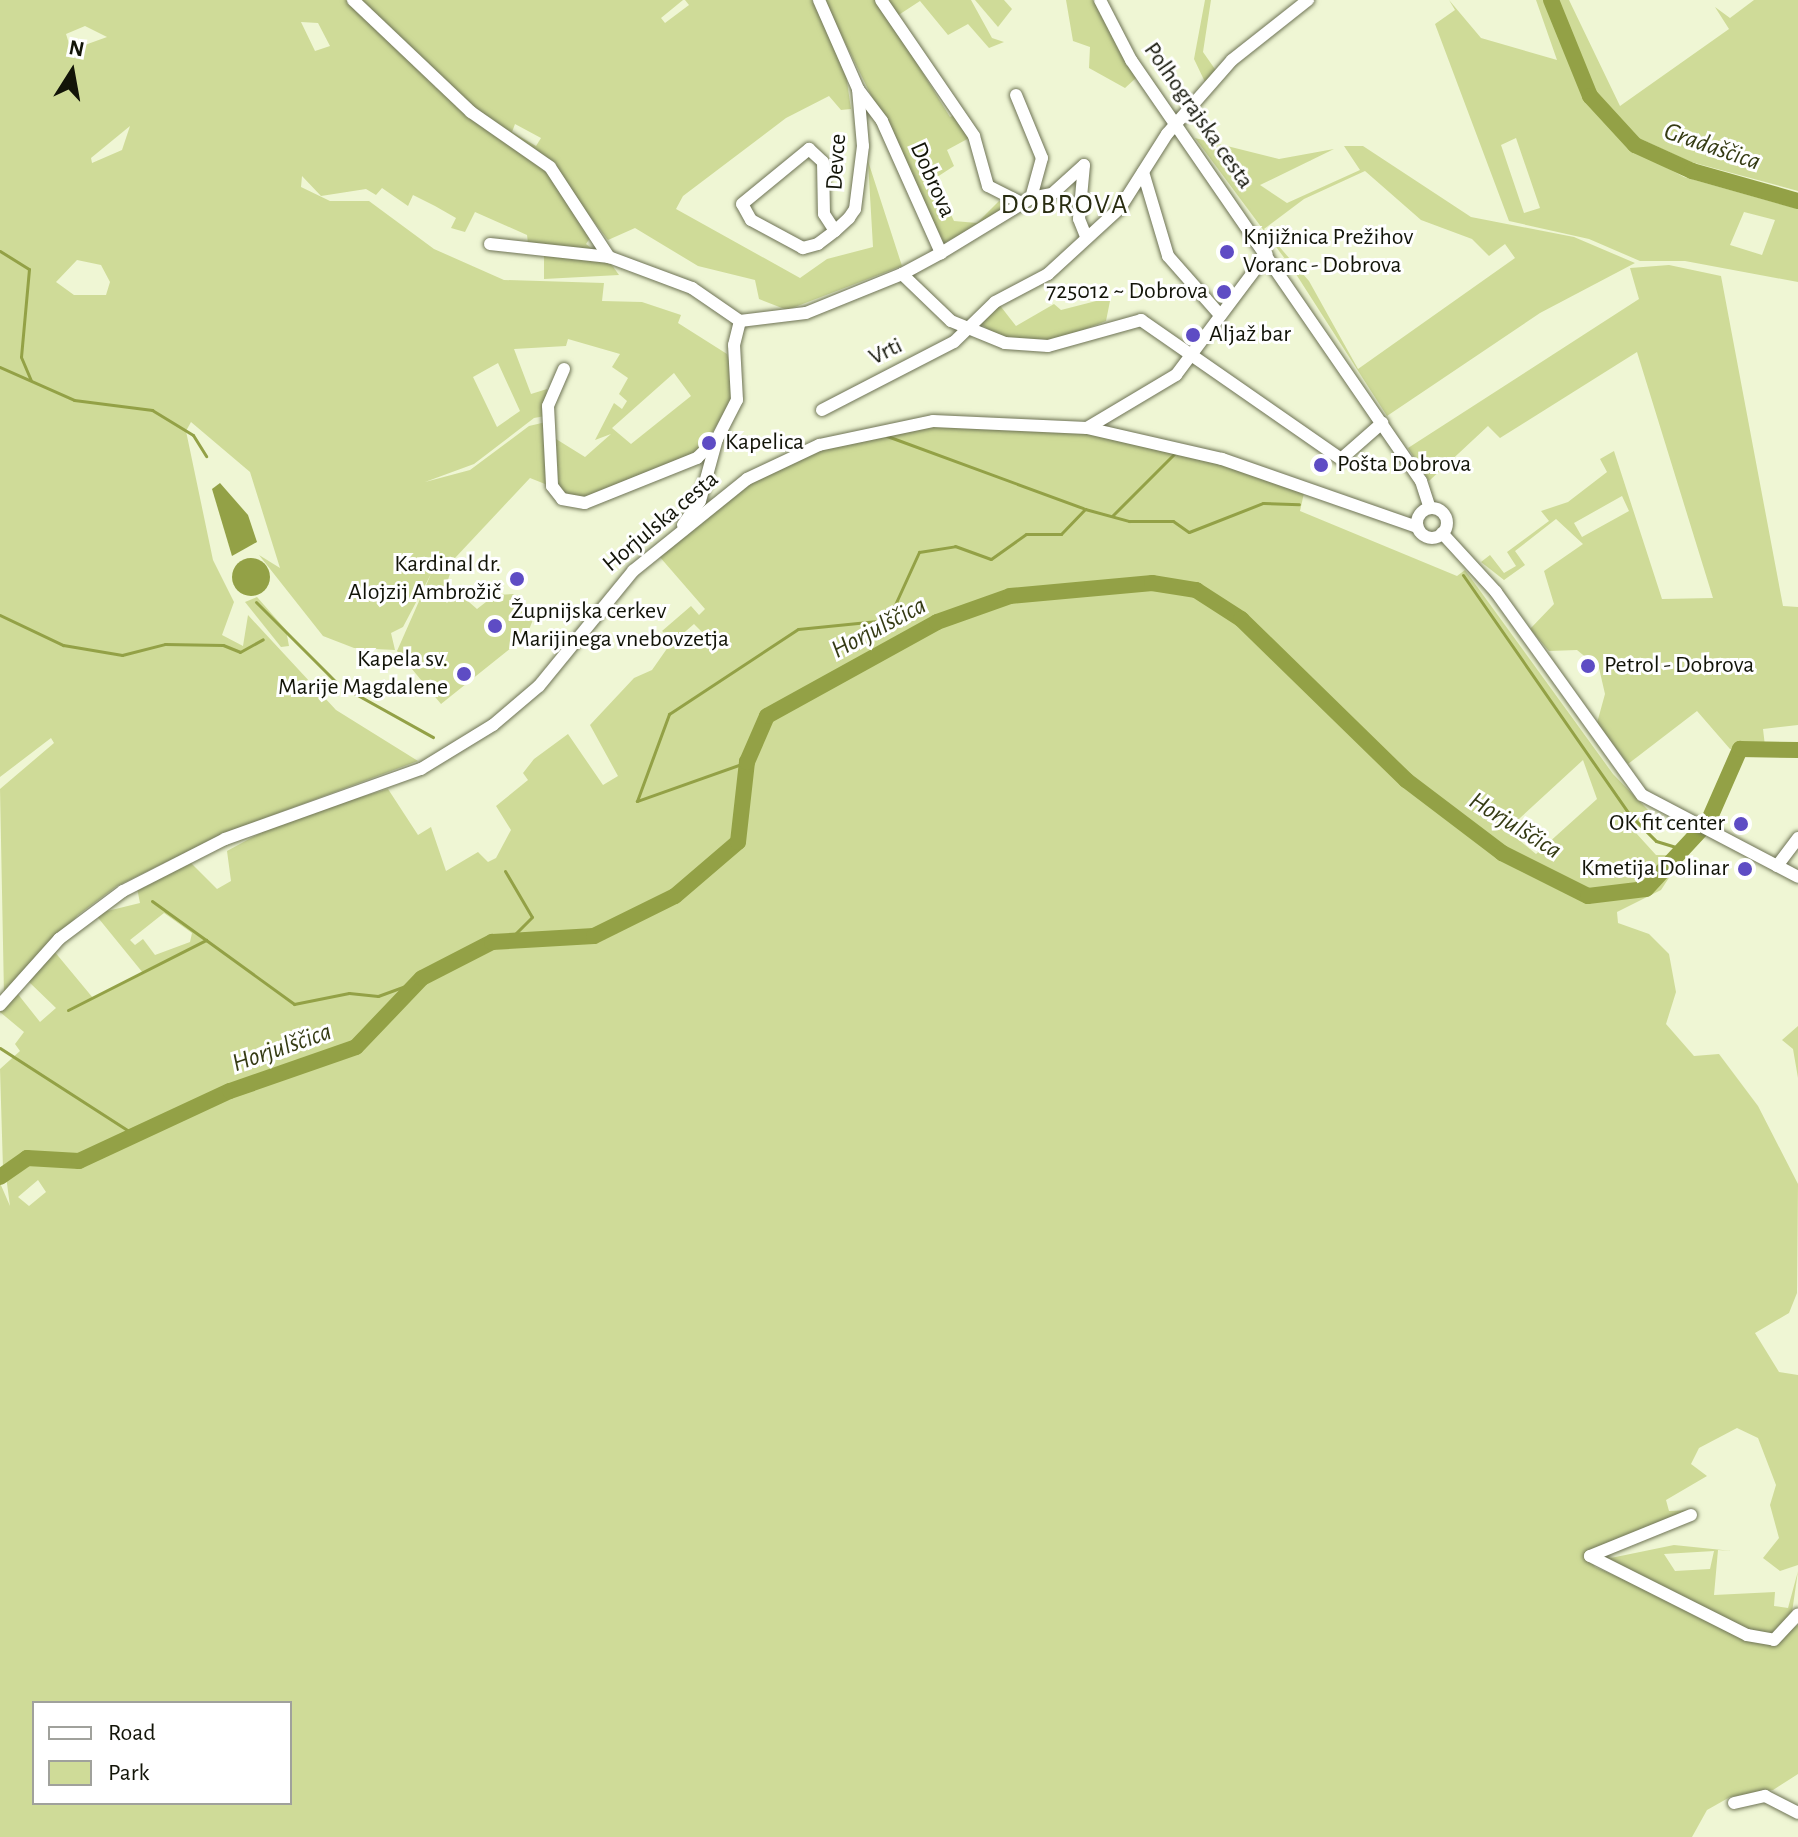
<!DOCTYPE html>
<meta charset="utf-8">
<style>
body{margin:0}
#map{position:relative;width:1798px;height:1837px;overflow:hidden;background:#eff6d4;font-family:"Alegreya Sans",sans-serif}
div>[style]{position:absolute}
.green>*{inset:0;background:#cfdb98}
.water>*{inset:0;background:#93a146}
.round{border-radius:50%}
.stream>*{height:3px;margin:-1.5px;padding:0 1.5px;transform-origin:1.5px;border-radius:1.5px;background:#93a146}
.river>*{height:16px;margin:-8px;padding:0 8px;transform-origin:8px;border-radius:8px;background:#93a146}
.roads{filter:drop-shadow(0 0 2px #6e7355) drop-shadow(0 0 2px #6e7355)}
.minor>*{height:12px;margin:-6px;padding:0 6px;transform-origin:6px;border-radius:6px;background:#fff}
.minor>.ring{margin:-6px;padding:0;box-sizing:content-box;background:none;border:12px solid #fff;border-radius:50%}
.dots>*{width:22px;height:22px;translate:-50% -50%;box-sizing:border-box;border:4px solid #fff;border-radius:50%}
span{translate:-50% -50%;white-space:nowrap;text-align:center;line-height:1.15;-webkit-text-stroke:6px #fff;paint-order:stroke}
.street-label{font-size:24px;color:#121408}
.poi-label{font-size:24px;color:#121408}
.left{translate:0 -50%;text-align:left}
.right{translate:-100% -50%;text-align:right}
.water-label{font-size:26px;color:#353b14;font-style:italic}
.quarter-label{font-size:28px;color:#292d11;letter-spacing:2px}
.legend{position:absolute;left:32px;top:1701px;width:260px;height:104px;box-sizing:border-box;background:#fff;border:2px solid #a0a19c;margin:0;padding:10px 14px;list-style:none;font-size:24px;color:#121408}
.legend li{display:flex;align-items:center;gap:16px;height:40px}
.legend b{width:40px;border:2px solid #a0a19c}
.north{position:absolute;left:32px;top:32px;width:80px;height:80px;-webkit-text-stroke:6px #fff;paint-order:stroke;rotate:11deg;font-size:22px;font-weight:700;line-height:32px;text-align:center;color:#121408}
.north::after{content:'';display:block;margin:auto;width:28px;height:36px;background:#121408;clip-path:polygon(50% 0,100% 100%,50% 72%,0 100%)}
</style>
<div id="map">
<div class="green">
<div style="clip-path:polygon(evenodd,0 0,350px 0,436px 88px,442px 84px,542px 163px,592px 235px,586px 244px,592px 249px,528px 243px,527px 235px,475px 212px,465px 232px,451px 228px,456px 218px,435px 206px,413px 195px,408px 206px,382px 188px,376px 195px,366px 189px,321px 196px,302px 176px,301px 187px,330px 201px,369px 201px,434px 249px,504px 280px,604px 283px,602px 301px,642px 302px,681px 315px,678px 323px,727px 354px,735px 378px,733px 398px,700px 453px,588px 499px,559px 495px,556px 439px,585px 457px,611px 434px,595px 440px,614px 403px,622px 409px,627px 401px,619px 394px,628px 378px,612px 367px,620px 354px,568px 339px,566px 346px,514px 349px,531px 394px,547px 389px,545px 416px,534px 418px,474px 464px,425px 482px,470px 470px,529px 426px,546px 422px,550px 486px,530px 478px,455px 558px,447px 583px,477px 609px,495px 595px,513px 594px,534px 617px,527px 635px,441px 704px,397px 651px,431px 574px,403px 627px,391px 633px,395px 650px,354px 648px,323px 636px,259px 555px,280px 568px,250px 472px,191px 422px,186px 431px,213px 560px,234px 602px,222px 635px,243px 646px,248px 615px,336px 710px,418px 761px,227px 832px,117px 886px,78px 915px,4px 995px,0 789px,54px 743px,51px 738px,0 777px,0 0,301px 22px,318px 23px,330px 46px,315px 51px,301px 22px,0 0,85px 26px,107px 37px,71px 50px,66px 34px,85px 26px,0 0,130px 126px,122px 150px,92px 163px,91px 158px,130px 126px,0 0,77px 260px,101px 265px,110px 282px,106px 295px,74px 295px,56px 282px,77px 260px,0 0,498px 363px,520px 411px,497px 427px,473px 377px,498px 363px,0 0,674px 373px,691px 396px,631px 444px,612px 428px,674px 373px)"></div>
<div style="clip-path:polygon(evenodd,356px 0,683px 0,661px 18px,665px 23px,689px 5px,685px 0,812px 0,845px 68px,851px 109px,841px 110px,829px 96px,786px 118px,683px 196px,676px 209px,800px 278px,827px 259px,873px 247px,868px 161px,902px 266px,787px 310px,759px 299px,755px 280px,698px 266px,635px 228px,608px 240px,555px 171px,480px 117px,356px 0,515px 124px,541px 138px,536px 146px,512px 132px,515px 124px)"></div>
<div style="clip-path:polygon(824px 0,878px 0,950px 117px,957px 114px,971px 137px,947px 150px,954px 166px,934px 179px,954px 221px,977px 223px,999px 201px,1013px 206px,944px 243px)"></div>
<div style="clip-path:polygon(884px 0,971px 0,992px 38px,1004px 42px,989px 48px,968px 24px,948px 35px,920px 1px,897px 16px)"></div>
<div style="clip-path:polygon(975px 0,1004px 0,1012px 9px,998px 27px)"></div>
<div style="clip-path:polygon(1066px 0,1093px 0,1136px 78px,1125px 88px,1089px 68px,1090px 47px,1073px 41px)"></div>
<div style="clip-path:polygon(1205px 0,1211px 0,1203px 52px,1217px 72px,1181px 108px,1205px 82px,1194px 59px)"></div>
<div style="clip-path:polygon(evenodd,1449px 0,1481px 38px,1557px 60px,1536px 0,1543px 0,1582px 93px,1625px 145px,1684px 177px,1798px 209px,1798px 282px,1685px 261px,1640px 261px,1589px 239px,1509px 221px,1435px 24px,1455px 10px,1449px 0,1516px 138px,1540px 208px,1524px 213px,1501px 145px,1516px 138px,1449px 0,1744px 212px,1775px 220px,1762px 255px,1730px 245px,1744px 212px)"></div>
<div style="clip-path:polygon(1558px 0,1569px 0,1620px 106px,1729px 29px,1715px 7px,1730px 18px,1754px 0,1798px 0,1798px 191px,1691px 162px,1632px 135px,1595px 91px)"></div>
<div style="clip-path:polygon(evenodd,1195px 138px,1279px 159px,1334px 149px,1260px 185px,1287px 203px,1360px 170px,1344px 146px,1363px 146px,1471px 217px,1574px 237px,1635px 263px,1540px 313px,1387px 416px,1294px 271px,1195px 138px,1365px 171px,1421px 220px,1472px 239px,1489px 256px,1505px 244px,1515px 258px,1358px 369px,1309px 281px,1264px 229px,1304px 199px,1365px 171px)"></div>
<div style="clip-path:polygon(544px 256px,609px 261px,619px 275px,544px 279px)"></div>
<div style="clip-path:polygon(evenodd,1669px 265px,1721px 276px,1783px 606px,1798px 607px,1798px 725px,1763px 729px,1765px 746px,1730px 749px,1697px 711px,1628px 764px,1597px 723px,1605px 694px,1599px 668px,1577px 650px,1549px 651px,1530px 629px,1554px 604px,1544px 571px,1583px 544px,1556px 519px,1515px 551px,1525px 565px,1504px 580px,1481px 562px,1490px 555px,1504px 573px,1516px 566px,1507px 552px,1549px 521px,1541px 511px,1568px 502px,1607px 472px,1600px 459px,1614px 451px,1662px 599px,1713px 598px,1637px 352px,1500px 438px,1488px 426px,1429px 481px,1408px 448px,1639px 299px,1630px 268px,1669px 265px,1622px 496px,1629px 511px,1582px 537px,1574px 523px,1622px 496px)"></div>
<div style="clip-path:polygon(1100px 300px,1110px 301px,1106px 321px,1047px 344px,1000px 339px,980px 323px,998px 303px,1016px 326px,1054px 304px,1061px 310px)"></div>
<div style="clip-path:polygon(evenodd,948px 425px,1072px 430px,1225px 465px,1304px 493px,1300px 511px,1457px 576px,1465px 570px,1613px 774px,1649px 811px,1636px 833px,1656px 855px,1672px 855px,1674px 870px,1661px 890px,1617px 912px,1618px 923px,1649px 934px,1669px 954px,1676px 992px,1666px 1024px,1694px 1056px,1719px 1054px,1758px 1106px,1798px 1184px,1797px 1293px,1789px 1313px,1755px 1333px,1779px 1372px,1798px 1375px,1798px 1565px,1780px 1571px,1763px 1558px,1779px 1538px,1770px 1505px,1776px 1485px,1758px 1438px,1737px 1428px,1699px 1448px,1691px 1464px,1707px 1476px,1666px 1500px,1669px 1511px,1693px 1510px,1587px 1555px,1595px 1567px,1774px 1644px,1798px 1625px,1798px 1774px,1773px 1790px,1730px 1797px,1707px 1810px,1692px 1837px,0 1837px,0 1183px,10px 1206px,6px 1176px,23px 1165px,81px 1168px,97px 1151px,72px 1158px,30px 1154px,3px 1169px,0 1069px,20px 1051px,15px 1044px,24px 1032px,0 1012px,17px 993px,40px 1022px,56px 1008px,28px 981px,54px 951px,93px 998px,143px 973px,95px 914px,140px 903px,137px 888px,189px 861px,217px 889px,231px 881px,227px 851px,288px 818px,388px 789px,418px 835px,431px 827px,446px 871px,478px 852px,488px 862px,496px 858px,511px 830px,496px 806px,528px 780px,523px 773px,534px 759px,568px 734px,603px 785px,618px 776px,590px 725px,634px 678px,652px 670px,673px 640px,662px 631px,691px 606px,699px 615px,705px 609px,659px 556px,749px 484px,793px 460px,861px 437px,948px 425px,694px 624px,704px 634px,689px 647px,679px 637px,694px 624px,948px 425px,1583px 760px,1597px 799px,1536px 854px,1507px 830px,1583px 760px,948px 425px,164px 913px,192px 933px,190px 942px,155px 955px,143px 939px,135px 945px,130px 940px,164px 913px,948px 425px,38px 1180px,46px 1192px,29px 1206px,18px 1197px,38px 1180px,948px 425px,34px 1703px,290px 1703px,290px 1803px,34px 1803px,34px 1703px)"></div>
<div style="clip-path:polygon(257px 597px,286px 630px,289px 646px,281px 647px,245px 602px)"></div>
<div style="clip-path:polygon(1798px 1026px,1798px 1078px,1793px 1049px,1782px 1040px)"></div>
<div style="clip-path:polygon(evenodd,1674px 1545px,1732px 1551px,1718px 1550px,1714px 1595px,1775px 1592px,1774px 1606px,1788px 1608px,1798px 1571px,1790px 1626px,1763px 1637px,1601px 1560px,1674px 1545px,1714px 1551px,1710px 1569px,1675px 1571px,1664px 1554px,1714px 1551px)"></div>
</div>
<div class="water">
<div style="clip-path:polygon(220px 483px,248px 515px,257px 542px,232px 556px,212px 489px)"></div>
<div class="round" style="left:232px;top:558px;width:38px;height:38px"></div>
</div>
<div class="stream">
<div style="left:0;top:251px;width:34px;rotate:32deg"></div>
<div style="left:29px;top:269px;width:88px;rotate:95.2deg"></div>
<div style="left:21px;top:357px;width:25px;rotate:67deg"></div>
<div style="left:0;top:367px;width:81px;rotate:24deg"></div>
<div style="left:74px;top:400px;width:79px;rotate:7.3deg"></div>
<div style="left:152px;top:410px;width:48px;rotate:31.4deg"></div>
<div style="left:193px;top:435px;width:25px;rotate:58deg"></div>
<div style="left:887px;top:436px;width:209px;rotate:20.2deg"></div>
<div style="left:1112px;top:516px;width:88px;rotate:-45deg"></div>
<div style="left:1463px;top:575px;width:291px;rotate:55.2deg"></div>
<div style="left:1629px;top:814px;width:38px;rotate:45deg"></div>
<div style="left:1656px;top:841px;width:30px;rotate:17deg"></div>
<div style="left:256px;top:602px;width:112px;rotate:45deg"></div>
<div style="left:0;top:615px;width:70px;rotate:25.5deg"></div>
<div style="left:63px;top:645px;width:60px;rotate:9.6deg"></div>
<div style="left:122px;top:655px;width:44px;rotate:-14.3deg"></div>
<div style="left:165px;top:644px;width:58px;rotate:1deg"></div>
<div style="left:223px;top:645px;width:18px;rotate:22deg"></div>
<div style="left:240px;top:652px;width:26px;rotate:-29deg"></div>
<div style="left:343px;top:687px;width:103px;rotate:29.1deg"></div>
<div style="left:747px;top:762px;width:117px;rotate:160.5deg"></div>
<div style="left:637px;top:801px;width:93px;rotate:-69.8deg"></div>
<div style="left:669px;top:714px;width:154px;rotate:-33.4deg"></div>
<div style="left:798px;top:629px;width:90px;rotate:-5.7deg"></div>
<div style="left:888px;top:620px;width:75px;rotate:-65.5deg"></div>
<div style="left:919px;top:552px;width:36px;rotate:-9deg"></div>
<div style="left:955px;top:546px;width:38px;rotate:20deg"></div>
<div style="left:991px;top:559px;width:43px;rotate:-35.5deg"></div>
<div style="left:1026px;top:534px;width:35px"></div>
<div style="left:1061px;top:534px;width:35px;rotate:-46deg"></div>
<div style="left:1085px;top:509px;width:46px;rotate:15.3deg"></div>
<div style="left:1129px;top:521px;width:44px"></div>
<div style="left:1173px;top:521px;width:19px;rotate:35deg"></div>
<div style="left:1189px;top:532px;width:79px;rotate:-21.4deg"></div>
<div style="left:1263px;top:503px;width:36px;rotate:2deg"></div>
<div style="left:505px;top:871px;width:53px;rotate:59.6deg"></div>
<div style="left:532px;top:917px;width:33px;rotate:135deg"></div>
<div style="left:152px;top:901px;width:67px;rotate:35.8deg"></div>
<div style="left:68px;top:1010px;width:155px;rotate:-26.9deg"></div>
<div style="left:206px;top:940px;width:109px;rotate:36deg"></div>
<div style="left:294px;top:1004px;width:56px;rotate:-11.3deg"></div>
<div style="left:349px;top:993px;width:29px;rotate:6deg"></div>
<div style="left:378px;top:996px;width:44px;rotate:-20.1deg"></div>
<div style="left:0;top:1048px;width:161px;rotate:32.8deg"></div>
</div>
<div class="river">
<div style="left:1551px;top:0;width:104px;rotate:67.9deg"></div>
<div style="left:1590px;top:96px;width:67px;rotate:47.4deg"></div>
<div style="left:1635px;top:145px;width:63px;rotate:24.5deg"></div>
<div style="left:1692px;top:171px;width:110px;rotate:15.8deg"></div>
<div style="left:0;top:1177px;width:33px;rotate:-35deg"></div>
<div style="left:27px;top:1158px;width:52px;rotate:3.3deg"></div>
<div style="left:79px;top:1161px;width:166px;rotate:-24.9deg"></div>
<div style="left:230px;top:1091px;width:133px;rotate:-19.2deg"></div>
<div style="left:356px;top:1047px;width:95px;rotate:-46.3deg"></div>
<div style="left:422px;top:978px;width:79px;rotate:-27.2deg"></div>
<div style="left:492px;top:942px;width:102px;rotate:-3.4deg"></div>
<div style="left:594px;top:936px;width:90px;rotate:-26.3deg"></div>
<div style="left:675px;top:896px;width:83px;rotate:-40.6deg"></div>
<div style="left:738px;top:842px;width:81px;rotate:-83.6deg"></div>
<div style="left:747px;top:762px;width:50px;rotate:-66.5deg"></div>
<div style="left:767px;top:716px;width:194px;rotate:-28.9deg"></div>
<div style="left:937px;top:622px;width:77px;rotate:-19.6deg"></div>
<div style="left:1010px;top:596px;width:143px;rotate:-5.2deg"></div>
<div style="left:1152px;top:583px;width:45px;rotate:9deg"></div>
<div style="left:1196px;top:590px;width:54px;rotate:32.8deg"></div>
<div style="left:1241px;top:619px;width:231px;rotate:44.3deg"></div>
<div style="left:1406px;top:780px;width:121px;rotate:37.2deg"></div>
<div style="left:1502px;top:853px;width:96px;rotate:26.6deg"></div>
<div style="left:1588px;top:896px;width:58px;rotate:-6.9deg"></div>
<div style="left:1646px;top:889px;width:91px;rotate:-47.2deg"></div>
<div style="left:1708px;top:822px;width:80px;rotate:-66.3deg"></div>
<div style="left:1740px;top:749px;width:58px;rotate:1deg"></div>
</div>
<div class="roads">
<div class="minor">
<div style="left:353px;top:0;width:163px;rotate:43.5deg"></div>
<div style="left:471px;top:112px;width:96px;rotate:34.8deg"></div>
<div style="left:550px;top:167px;width:108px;rotate:56.8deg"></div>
<div style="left:819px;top:0;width:97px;rotate:66.3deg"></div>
<div style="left:858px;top:89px;width:57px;rotate:85deg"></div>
<div style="left:863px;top:146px;width:64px;rotate:97.2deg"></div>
<div style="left:855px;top:209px;width:11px;rotate:124deg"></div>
<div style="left:849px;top:218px;width:19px;rotate:137deg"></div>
<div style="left:835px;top:231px;width:21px;rotate:143deg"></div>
<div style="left:818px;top:244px;width:16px;rotate:165deg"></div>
<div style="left:803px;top:248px;width:59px;rotate:-151.7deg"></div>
<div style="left:751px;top:220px;width:18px;rotate:-119deg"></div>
<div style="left:742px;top:204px;width:87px;rotate:-39.4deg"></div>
<div style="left:809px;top:149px;width:19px;rotate:43deg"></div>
<div style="left:823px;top:162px;width:52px;rotate:88.9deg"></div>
<div style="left:824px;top:214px;width:20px;rotate:57deg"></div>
<div style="left:881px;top:0;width:165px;rotate:55.6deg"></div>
<div style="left:974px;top:136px;width:52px;rotate:74.4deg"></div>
<div style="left:988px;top:186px;width:39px;rotate:27deg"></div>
<div style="left:1100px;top:0;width:68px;rotate:62.7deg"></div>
<div style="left:1131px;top:60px;width:511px;rotate:55.44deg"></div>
<div style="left:1421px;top:481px;width:28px;rotate:72deg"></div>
<div style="left:858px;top:89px;width:40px;rotate:53deg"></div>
<div style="left:882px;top:121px;width:145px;rotate:65.9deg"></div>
<div style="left:941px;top:253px;width:44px;rotate:151.7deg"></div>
<div style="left:1016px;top:95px;width:68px;rotate:67.6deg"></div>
<div style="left:1042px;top:158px;width:41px;rotate:105.4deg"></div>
<div style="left:1143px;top:172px;width:88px;rotate:73.4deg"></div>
<div style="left:1168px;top:256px;width:79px;rotate:48.6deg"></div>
<div style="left:490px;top:244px;width:120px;rotate:6.2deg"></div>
<div style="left:609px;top:257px;width:89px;rotate:20.5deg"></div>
<div style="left:692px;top:288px;width:58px;rotate:34.5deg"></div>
<div style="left:941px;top:253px;width:105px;rotate:-31.4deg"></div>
<div style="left:1031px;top:198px;width:21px;rotate:-11deg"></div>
<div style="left:1052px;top:194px;width:43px;rotate:-42.2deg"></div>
<div style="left:1084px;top:165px;width:54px;rotate:95.3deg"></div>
<div style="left:1079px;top:219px;width:18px;rotate:68deg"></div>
<div style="left:564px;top:369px;width:40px;rotate:113.4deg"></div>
<div style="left:548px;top:406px;width:80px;rotate:87.1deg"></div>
<div style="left:552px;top:486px;width:16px;rotate:52deg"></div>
<div style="left:562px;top:499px;width:23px;rotate:10deg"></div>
<div style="left:585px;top:503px;width:121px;rotate:-21.9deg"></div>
<div style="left:697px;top:458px;width:28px;rotate:-44deg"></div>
<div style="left:822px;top:410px;width:148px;rotate:-27.3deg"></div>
<div style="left:954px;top:342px;width:57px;rotate:-44.3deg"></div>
<div style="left:995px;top:302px;width:60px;rotate:-27.8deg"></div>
<div style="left:1048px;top:274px;width:98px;rotate:-42.5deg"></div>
<div style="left:1120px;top:208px;width:88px;rotate:-57.6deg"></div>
<div style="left:1167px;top:134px;width:98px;rotate:-48.7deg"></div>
<div style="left:1232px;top:60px;width:97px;rotate:-38.3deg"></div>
<div style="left:1087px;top:428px;width:104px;rotate:-30.8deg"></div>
<div style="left:1176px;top:375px;width:151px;rotate:-53.1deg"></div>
<div class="ring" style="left:1417px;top:508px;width:18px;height:18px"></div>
<div style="left:683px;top:525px;width:29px;rotate:-55deg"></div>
<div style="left:700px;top:501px;width:64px;rotate:-74.7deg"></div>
<div style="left:717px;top:439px;width:44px;rotate:-62.9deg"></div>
<div style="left:737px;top:400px;width:55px;rotate:-93.1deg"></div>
<div style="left:734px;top:345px;width:25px;rotate:-76deg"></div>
<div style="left:740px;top:321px;width:66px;rotate:-6.9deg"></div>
<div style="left:806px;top:313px;width:104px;rotate:-22.1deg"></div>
<div style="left:902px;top:274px;width:68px;rotate:43.8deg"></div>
<div style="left:951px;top:321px;width:58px;rotate:22.2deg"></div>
<div style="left:1005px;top:343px;width:43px;rotate:4deg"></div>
<div style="left:1048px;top:346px;width:97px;rotate:-15.6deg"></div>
<div style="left:1141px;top:320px;width:244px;rotate:34.8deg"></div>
<div style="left:1341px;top:459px;width:55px;rotate:-41.3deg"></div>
<div style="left:1442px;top:533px;width:80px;rotate:47.5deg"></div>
<div style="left:1496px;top:592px;width:250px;rotate:54.3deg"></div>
<div style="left:1642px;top:795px;width:176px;rotate:27.7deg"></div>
<div style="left:1777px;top:866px;width:35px;rotate:-53deg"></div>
<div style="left:0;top:1005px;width:89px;rotate:-48.2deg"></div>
<div style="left:59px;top:939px;width:80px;rotate:-36.9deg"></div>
<div style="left:123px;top:891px;width:114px;rotate:-27deg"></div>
<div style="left:225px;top:839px;width:208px;rotate:-19.7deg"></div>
<div style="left:421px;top:769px;width:84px;rotate:-31.4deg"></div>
<div style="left:493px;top:725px;width:60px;rotate:-40.3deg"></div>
<div style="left:539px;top:686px;width:149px;rotate:-50.7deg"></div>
<div style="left:633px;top:571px;width:146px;rotate:-38.9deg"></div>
<div style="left:747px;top:479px;width:80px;rotate:-25.3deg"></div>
<div style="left:819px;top:445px;width:116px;rotate:-11.9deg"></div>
<div style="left:933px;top:421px;width:154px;rotate:2.6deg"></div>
<div style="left:1087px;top:428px;width:139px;rotate:12.9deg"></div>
<div style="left:1222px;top:459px;width:207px;rotate:19.2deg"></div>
<div style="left:1691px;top:1515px;width:109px;rotate:157.9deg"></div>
<div style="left:1590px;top:1556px;width:176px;rotate:26.7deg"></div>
<div style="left:1747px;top:1635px;width:27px;rotate:10deg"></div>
<div style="left:1774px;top:1640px;width:35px;rotate:-47deg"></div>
<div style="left:1734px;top:1803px;width:32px;rotate:-13deg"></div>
<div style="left:1765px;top:1796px;width:37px;rotate:27deg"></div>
</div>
</div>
<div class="dots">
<div style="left:1227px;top:252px;background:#5e4cc4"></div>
<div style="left:1224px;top:292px;background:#5e4cc4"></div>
<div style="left:1193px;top:335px;background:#5e4cc4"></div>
<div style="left:709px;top:443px;background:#5e4cc4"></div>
<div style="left:1321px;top:465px;background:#5e4cc4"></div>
<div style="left:517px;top:579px;background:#5e4cc4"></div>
<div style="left:495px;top:626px;background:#5e4cc4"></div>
<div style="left:1588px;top:666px;background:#5e4cc4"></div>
<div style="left:464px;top:674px;background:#5e4cc4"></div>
<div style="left:1741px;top:824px;background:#5e4cc4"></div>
<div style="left:1745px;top:869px;background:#5e4cc4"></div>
</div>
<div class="street-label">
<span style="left:1198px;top:116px;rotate:55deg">Polhograjska cesta</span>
<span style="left:837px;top:162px;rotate:-86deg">Devce</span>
<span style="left:932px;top:180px;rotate:66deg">Dobrova</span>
<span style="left:886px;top:352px;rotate:-26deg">Vrti</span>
<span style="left:661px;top:522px;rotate:-40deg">Horjulska cesta</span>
</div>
<div class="poi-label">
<span class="left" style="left:1243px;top:252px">Knjižnica Prežihov<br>Voranc - Dobrova</span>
<span class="right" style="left:1208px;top:292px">725012 ~ Dobrova</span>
<span class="left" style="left:1209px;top:335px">Aljaž bar</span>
<span class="left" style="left:725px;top:443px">Kapelica</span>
<span class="left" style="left:1337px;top:465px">Pošta Dobrova</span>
<span class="right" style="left:501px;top:579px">Kardinal dr.<br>Alojzij Ambrožič</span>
<span class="left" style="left:511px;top:626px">Župnijska cerkev<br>Marijinega vnebovzetja</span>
<span class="right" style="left:448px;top:674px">Kapela sv.<br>Marije Magdalene</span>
<span class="left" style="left:1604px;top:666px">Petrol - Dobrova</span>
<span class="right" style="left:1725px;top:824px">OK fit center</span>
<span class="right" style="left:1729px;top:869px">Kmetija Dolinar</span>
</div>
<div class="water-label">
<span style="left:1712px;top:147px;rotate:19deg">Gradaščica</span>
<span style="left:879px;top:628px;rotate:-28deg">Horjulščica</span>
<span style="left:1515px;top:826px;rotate:32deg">Horjulščica</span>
<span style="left:282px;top:1048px;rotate:-19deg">Horjulščica</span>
</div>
<div class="quarter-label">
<span style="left:1065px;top:205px">DOBROVA</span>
</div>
<ul class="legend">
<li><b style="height:10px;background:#fff"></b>Road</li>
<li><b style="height:22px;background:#cfdb98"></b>Park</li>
</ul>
<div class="north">N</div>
</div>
